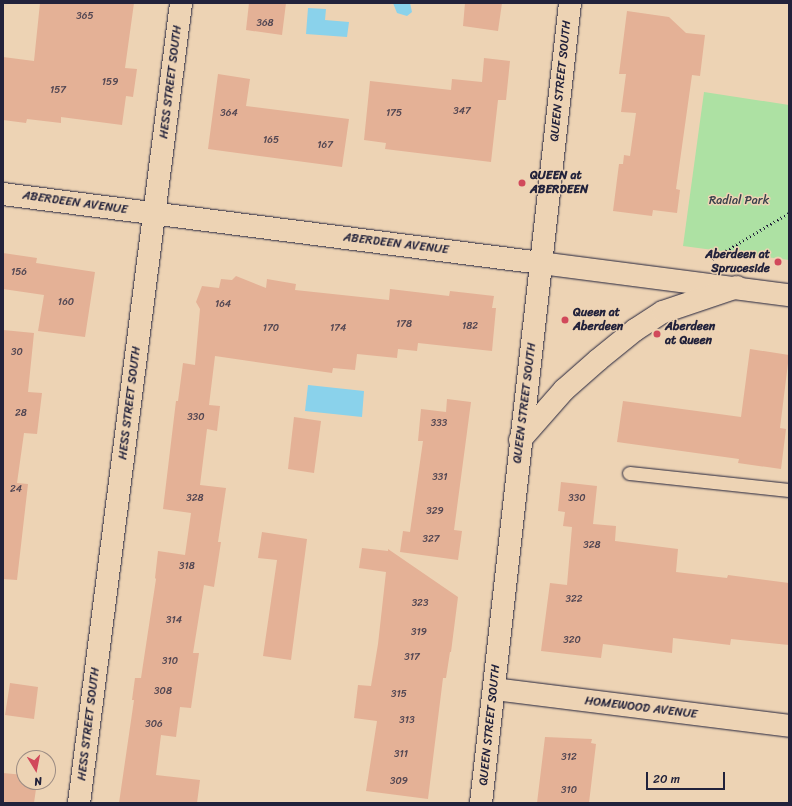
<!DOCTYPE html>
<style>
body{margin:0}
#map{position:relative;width:792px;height:806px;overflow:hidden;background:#edd3b4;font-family:Sriracha,sans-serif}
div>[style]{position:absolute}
.green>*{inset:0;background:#ade1a3}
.water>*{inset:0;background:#8ad2eb}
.building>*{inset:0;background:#e4b196}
.path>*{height:2.5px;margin-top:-1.25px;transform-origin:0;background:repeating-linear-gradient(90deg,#22223b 0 1px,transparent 0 4px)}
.roads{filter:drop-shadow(0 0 1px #22223b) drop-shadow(0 0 1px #22223b)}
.service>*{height:13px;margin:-6.5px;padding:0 6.5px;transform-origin:6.5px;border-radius:6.5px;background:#edd3b4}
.minor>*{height:22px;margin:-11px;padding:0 11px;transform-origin:11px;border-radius:11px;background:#edd3b4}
.secondary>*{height:22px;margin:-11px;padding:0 11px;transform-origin:11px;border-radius:11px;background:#edd3b4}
.dots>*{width:11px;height:11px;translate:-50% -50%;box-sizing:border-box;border:2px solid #edd3b4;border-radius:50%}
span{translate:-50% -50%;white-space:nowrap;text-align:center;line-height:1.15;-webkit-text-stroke:3px #edd3b4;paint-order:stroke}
.number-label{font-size:10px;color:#524652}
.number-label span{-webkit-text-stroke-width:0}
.street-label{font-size:12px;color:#22223b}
.poi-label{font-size:12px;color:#22223b;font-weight:700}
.left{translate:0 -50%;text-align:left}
.right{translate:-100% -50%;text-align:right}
.park-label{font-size:12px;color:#373f4b}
.frame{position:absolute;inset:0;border:4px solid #22223b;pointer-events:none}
.north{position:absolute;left:16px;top:750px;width:40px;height:40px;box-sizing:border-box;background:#edd3b4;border:1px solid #9c8c84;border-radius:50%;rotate:170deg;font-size:11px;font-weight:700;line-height:16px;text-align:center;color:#22223b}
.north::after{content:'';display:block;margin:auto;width:14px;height:18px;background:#d1495b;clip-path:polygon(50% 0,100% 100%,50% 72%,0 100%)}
.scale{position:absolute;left:646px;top:772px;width:79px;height:18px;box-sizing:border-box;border:2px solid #22223b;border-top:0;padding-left:5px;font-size:12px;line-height:14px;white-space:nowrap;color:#22223b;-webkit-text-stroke:3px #edd3b4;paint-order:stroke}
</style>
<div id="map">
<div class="green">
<div style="clip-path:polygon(704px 92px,789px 105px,789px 260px,683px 246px)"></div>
</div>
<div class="water">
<div style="clip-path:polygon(393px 3px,410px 3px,412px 12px,407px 16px,397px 13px)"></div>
<div style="clip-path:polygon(308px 8px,326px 9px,325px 20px,349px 22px,347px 37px,306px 34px)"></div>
<div style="clip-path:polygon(308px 385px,364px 391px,362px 417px,305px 411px)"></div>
</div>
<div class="building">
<div style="clip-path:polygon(40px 3px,134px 3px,125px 68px,137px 69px,133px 97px,126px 96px,122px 125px,61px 117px,61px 123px,27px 119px,26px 123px,3px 120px,3px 57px,34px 61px)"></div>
<div style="clip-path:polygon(249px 3px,286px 3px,282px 35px,246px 30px)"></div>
<div style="clip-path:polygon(465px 3px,502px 3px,498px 31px,463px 26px)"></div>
<div style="clip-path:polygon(627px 11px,669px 17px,686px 33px,705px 35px,700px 76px,692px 75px,676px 189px,680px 190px,677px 213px,653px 210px,652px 216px,613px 211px,619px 164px,623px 164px,624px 155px,630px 156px,636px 113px,621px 112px,626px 74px,619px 74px)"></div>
<div style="clip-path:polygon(484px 58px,510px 61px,506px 100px,498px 100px,491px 162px,385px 149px,386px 143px,364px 140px,370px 81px,451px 90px,452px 79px,482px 82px)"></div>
<div style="clip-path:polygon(218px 74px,250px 79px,246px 106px,349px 119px,342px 167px,208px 149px)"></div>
<div style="clip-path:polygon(3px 253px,37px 258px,36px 263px,95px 272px,85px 337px,38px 331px,44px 295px,3px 289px)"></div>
<div style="clip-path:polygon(236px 276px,266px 288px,267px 279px,296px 284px,295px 290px,389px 300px,390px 289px,449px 296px,450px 291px,494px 296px,492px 308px,496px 308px,492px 351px,418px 343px,417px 351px,398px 349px,397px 358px,357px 354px,355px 370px,333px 368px,332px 373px,215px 356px,209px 405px,220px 406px,217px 431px,207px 429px,200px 485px,226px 488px,218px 542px,221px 542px,214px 587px,204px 585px,193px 653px,199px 653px,191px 708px,180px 707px,176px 737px,161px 735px,156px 775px,200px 780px,197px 803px,119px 803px,134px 700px,132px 700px,135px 678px,141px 678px,156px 579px,155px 578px,158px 551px,185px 555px,191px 513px,163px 509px,176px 401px,178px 401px,183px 363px,195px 365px,200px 309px,196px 302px,202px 286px,219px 288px,221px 279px,232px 280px)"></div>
<div style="clip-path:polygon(3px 330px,34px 333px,28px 392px,42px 393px,37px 434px,24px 433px,17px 483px,28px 484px,17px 580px,3px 579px)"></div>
<div style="clip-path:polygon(750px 349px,789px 355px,780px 428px,786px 429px,781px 469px,738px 463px,739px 459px,617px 442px,623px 401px,741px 417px)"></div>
<div style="clip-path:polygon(447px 399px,471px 402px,454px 530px,462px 531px,458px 560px,400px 552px,403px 531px,410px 532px,423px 441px,418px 441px,421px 409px,446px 412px)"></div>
<div style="clip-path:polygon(294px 417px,321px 421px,314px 473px,288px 469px)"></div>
<div style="clip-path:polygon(561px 482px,597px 486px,593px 524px,616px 526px,615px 541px,678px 549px,676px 572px,727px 578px,728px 575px,789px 583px,789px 645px,731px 639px,730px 645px,673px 638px,672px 653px,603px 644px,601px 658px,541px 651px,550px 583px,567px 585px,572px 527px,563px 526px,565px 512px,558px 511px)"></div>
<div style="clip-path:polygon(262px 532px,307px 539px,291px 660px,263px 656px,277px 560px,258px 558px)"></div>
<div style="clip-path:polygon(362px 548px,388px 551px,388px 549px,458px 597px,451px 652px,450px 652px,446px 678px,443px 678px,428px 799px,366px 791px,377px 721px,354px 718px,358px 685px,371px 686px,378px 644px,386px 572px,359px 568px)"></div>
<div style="clip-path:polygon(10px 683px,38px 687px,34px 719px,5px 715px)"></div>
<div style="clip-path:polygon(545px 737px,592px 739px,591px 743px,596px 744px,589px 803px,537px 803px)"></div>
<div style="clip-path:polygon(3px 773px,24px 775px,24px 782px,37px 782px,34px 803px,3px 803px)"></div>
</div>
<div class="path">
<div style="left:712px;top:259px;width:90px;rotate:-30.9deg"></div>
</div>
<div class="roads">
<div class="service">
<div style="left:629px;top:473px;width:161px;rotate:6.1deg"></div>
</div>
<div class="minor">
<div style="left:3px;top:194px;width:542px;rotate:7.31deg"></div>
<div style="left:494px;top:689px;width:297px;rotate:7.1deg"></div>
<div style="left:79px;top:803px;width:806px;rotate:-82.73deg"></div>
</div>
<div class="secondary">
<div style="left:541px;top:263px;width:250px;rotate:7.4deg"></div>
<div style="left:520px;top:440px;width:67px;rotate:-48.7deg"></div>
<div style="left:564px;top:390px;width:45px;rotate:-41.4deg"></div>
<div style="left:598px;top:360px;width:48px;rotate:-39deg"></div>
<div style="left:635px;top:330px;width:33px;rotate:-33deg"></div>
<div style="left:663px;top:312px;width:78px;rotate:-18.7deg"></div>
<div style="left:481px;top:803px;width:805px;rotate:-83.65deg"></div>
</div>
</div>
<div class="dots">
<div style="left:522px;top:183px;background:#d1495b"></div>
<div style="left:778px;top:262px;background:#d1495b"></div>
<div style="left:565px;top:320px;background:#d1495b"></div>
<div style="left:657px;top:334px;background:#d1495b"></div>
</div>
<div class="number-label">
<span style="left:85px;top:17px">365</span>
<span style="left:265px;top:24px">368</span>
<span style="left:110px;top:83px">159</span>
<span style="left:58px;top:91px">157</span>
<span style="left:462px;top:112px">347</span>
<span style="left:229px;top:114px">364</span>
<span style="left:394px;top:114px">175</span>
<span style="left:271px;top:141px">165</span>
<span style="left:325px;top:146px">167</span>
<span style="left:19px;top:273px">156</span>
<span style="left:66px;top:303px">160</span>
<span style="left:223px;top:305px">164</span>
<span style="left:404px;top:325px">178</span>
<span style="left:470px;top:327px">182</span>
<span style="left:271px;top:329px">170</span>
<span style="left:338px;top:329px">174</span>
<span style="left:17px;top:353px">30</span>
<span style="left:21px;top:414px">28</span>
<span style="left:196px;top:418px">330</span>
<span style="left:439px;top:424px">333</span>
<span style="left:440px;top:478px">331</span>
<span style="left:16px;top:490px">24</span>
<span style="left:195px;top:499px">328</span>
<span style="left:577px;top:499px">330</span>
<span style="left:435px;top:512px">329</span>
<span style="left:431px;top:540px">327</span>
<span style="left:592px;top:546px">328</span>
<span style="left:187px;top:567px">318</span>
<span style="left:574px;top:600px">322</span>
<span style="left:420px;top:604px">323</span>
<span style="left:174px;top:621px">314</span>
<span style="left:419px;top:633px">319</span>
<span style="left:572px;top:641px">320</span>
<span style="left:412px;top:658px">317</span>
<span style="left:170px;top:662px">310</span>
<span style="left:163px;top:692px">308</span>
<span style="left:399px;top:695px">315</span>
<span style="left:407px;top:721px">313</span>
<span style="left:154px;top:725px">306</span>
<span style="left:401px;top:755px">311</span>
<span style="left:569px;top:758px">312</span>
<span style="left:399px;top:782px">309</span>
<span style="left:569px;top:791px">310</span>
</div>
<div class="street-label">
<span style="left:561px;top:81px;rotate:-84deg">QUEEN STREET SOUTH</span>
<span style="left:171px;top:82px;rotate:-83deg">HESS STREET SOUTH</span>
<span style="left:75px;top:203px;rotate:8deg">ABERDEEN AVENUE</span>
<span style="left:396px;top:244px;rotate:7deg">ABERDEEN AVENUE</span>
<span style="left:130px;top:403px;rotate:-83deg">HESS STREET SOUTH</span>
<span style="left:525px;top:403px;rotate:-83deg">QUEEN STREET SOUTH</span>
<span style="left:641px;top:708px;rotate:7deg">HOMEWOOD AVENUE</span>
<span style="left:89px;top:724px;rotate:-83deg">HESS STREET SOUTH</span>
<span style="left:490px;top:725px;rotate:-84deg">QUEEN STREET SOUTH</span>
</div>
<div class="poi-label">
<span class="left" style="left:530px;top:183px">QUEEN at<br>ABERDEEN</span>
<span class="right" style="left:770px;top:262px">Aberdeen at<br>Spruceside</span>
<span class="left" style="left:573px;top:320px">Queen at<br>Aberdeen</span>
<span class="left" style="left:665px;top:334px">Aberdeen<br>at Queen</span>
</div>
<div class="park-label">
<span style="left:739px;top:201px">Radial Park</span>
</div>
<div class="frame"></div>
<div class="north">N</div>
<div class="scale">20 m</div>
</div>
